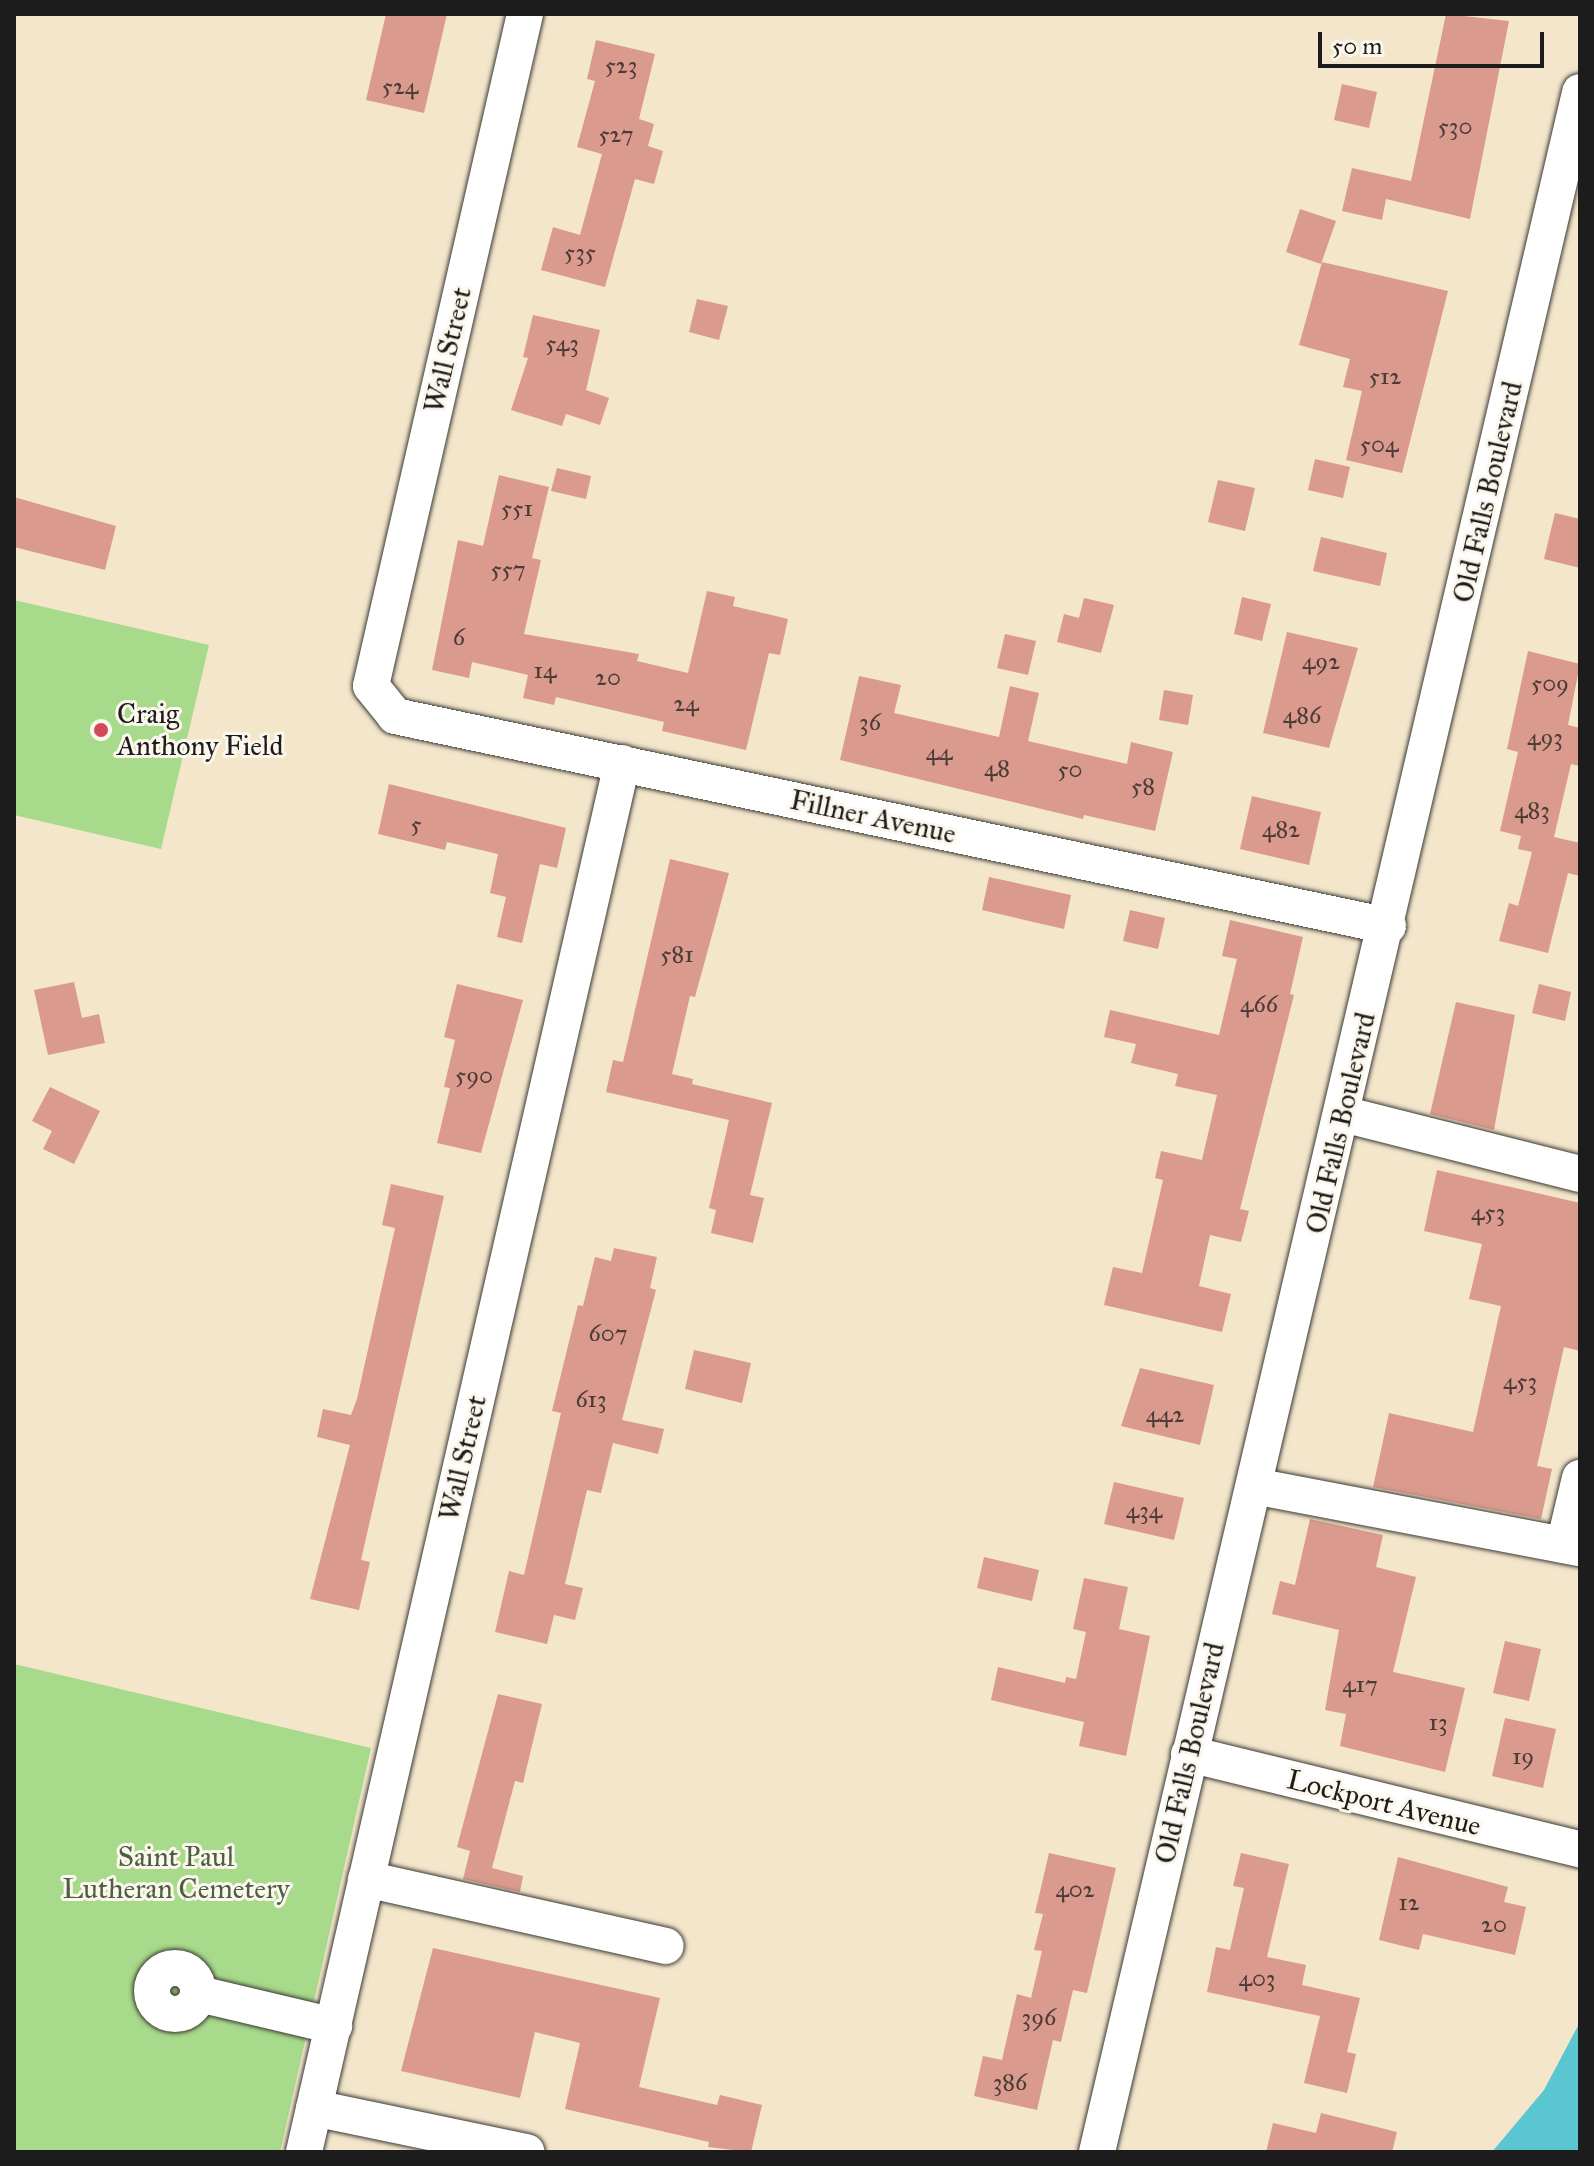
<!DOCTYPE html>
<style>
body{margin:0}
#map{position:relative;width:1594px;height:2166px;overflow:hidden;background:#f3e6cb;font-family:"IM FELL Great Primer",serif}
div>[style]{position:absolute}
.green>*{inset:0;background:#a7da8a}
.water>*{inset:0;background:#5ac6d2}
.building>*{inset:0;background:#db9a8e}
.roads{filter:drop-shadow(0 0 2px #3c3a36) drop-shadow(0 0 2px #3c3a36)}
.minor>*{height:36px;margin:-18px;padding:0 18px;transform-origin:18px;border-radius:18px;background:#fff}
.minor>.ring{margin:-18px;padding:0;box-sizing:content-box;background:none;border:36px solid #fff;border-radius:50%}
.dots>*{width:22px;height:22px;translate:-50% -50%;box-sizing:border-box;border:4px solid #fbf7ec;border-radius:50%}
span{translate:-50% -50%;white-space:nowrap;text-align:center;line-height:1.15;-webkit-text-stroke:6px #fbf7ec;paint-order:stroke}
.number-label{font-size:24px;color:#4c3c38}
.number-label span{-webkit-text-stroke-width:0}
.street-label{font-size:28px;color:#1c1c1c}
.poi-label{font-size:28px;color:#1c1c1c}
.left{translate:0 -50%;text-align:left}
.park-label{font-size:28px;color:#4d5e42}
.frame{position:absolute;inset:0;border:16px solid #1c1c1c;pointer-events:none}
.scale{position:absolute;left:1318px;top:32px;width:226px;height:36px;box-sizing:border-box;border:4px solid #1c1c1c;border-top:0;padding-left:10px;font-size:24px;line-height:28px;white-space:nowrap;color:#1c1c1c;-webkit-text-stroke:6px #fbf7ec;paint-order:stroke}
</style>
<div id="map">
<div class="green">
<div style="clip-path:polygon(14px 600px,209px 645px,161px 849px,14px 815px)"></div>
<div style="clip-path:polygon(14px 1664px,371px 1748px,280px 2152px,14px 2152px)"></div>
</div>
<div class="water">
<div style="clip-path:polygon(1580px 2022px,1580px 2152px,1492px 2152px,1544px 2090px)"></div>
</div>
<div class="building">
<div style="clip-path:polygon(386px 14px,447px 14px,424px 113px,366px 100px)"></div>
<div style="clip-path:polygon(1446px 14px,1509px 21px,1470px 219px,1386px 199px,1382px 220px,1342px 211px,1352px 168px,1411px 181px)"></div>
<div style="clip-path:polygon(596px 40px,655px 54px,639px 119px,654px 124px,648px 146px,663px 151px,654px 184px,635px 179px,605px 287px,541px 270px,553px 227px,580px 235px,602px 154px,577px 147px,595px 81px,587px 79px)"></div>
<div style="clip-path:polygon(1342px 84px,1377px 92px,1369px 128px,1334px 120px)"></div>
<div style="clip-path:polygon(1300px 209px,1336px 221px,1321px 264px,1286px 252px)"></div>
<div style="clip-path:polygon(1322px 262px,1448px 291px,1402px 473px,1346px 460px,1362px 391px,1343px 387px,1350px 359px,1299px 345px)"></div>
<div style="clip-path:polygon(697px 299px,728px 306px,719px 340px,689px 332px)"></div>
<div style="clip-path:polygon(533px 315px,600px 330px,586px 390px,609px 398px,600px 425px,566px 414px,562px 426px,511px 410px,528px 358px,523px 357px)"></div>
<div style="clip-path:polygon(1315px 459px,1350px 467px,1343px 498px,1308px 490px)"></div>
<div style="clip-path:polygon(557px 468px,591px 476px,586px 499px,551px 491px)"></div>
<div style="clip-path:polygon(499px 475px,549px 487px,532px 558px,541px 560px,524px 634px,639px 654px,637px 661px,688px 673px,707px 591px,735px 597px,733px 606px,788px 619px,780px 655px,769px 653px,746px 750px,662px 731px,664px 722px,556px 697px,554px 705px,523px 698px,528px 675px,472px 662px,469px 678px,432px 670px,458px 540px,483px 546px)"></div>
<div style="clip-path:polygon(1218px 480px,1255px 488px,1245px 531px,1208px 522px)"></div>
<div style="clip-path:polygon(14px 497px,116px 526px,105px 570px,14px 547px)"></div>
<div style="clip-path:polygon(1555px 513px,1580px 519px,1580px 568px,1544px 559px)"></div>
<div style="clip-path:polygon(1321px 537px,1387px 553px,1380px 586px,1313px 571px)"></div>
<div style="clip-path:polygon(1242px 597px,1271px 604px,1262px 641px,1234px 634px)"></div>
<div style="clip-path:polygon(1084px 598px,1114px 605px,1101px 653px,1057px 642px,1064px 614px,1079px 618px)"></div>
<div style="clip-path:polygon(1287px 632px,1358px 648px,1329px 748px,1263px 733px)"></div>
<div style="clip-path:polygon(1005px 634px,1036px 641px,1028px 675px,997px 668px)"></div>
<div style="clip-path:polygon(1528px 651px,1580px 664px,1568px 725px,1580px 728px,1580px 766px,1571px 764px,1554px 837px,1580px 843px,1580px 876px,1568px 873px,1548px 953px,1499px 941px,1509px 903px,1518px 906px,1532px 852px,1518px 849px,1521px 836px,1500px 831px,1518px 752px,1507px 749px)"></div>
<div style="clip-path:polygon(859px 676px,901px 685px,894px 713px,999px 737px,1010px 686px,1039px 693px,1028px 741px,1127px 764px,1131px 742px,1173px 752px,1155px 831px,1084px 815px,1083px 819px,840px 760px)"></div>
<div style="clip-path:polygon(1164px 690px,1193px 695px,1188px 725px,1159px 720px)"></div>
<div style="clip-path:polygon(389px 784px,566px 828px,557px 868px,540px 864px,522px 943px,497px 937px,506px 897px,490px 893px,498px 854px,447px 842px,445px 850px,378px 834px)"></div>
<div style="clip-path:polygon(1252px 796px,1321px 812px,1309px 865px,1240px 849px)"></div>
<div style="clip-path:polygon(670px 859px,729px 873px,695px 997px,690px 996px,672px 1074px,693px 1079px,692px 1084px,772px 1103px,750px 1195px,764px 1198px,753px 1243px,711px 1233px,716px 1210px,709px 1208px,729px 1120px,606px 1092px,613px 1060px,623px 1062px)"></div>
<div style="clip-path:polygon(989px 877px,1071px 895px,1064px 929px,982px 910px)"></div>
<div style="clip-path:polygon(1130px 910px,1165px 918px,1158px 949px,1123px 941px)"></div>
<div style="clip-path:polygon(1230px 920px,1303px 937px,1290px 994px,1294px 995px,1240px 1209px,1249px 1211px,1241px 1242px,1210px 1235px,1199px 1286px,1231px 1294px,1222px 1332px,1104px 1305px,1113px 1267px,1142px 1273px,1163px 1180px,1155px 1178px,1161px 1151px,1202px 1160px,1217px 1095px,1175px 1086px,1178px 1074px,1131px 1063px,1136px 1044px,1104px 1037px,1110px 1010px,1219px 1035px,1237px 959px,1222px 956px)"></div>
<div style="clip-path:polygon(74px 982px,82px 1018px,99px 1014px,105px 1043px,48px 1055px,34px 990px)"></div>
<div style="clip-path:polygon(457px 984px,523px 1000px,481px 1153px,437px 1143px,450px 1088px,444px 1087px,455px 1040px,444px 1037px)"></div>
<div style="clip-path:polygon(1539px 984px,1571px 992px,1565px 1021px,1532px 1013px)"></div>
<div style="clip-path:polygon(1456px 1002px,1515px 1015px,1494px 1130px,1430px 1114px)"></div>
<div style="clip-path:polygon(50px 1087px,100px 1111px,74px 1164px,43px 1149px,52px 1131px,32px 1121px)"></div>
<div style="clip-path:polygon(1437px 1170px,1580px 1203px,1580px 1351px,1564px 1347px,1537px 1466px,1552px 1469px,1541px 1519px,1373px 1487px,1389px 1413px,1473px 1432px,1501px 1306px,1469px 1299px,1482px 1244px,1424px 1231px)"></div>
<div style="clip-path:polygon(391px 1184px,444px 1196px,361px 1560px,370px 1562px,359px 1610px,310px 1599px,350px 1445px,317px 1437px,323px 1409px,351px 1415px,357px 1399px,395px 1228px,382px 1225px)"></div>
<div style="clip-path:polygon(614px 1248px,657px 1257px,650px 1288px,656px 1290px,622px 1420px,664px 1429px,658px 1454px,613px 1443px,601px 1493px,587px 1490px,565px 1584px,583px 1588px,575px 1620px,554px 1615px,547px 1644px,495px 1632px,509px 1571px,524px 1575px,561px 1413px,552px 1411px,578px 1305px,583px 1306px,595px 1257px,611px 1261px)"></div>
<div style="clip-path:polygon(694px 1350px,751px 1363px,742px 1403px,685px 1389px)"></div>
<div style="clip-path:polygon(1140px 1368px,1214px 1385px,1200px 1445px,1121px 1426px)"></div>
<div style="clip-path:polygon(1114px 1482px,1184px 1498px,1174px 1540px,1104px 1524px)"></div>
<div style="clip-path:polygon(1310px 1519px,1383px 1535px,1376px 1567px,1416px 1577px,1393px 1672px,1465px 1688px,1445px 1772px,1340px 1746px,1346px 1714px,1325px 1710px,1339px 1630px,1272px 1614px,1280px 1581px,1295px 1585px)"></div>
<div style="clip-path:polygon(984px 1557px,1039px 1570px,1032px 1601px,977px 1588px)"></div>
<div style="clip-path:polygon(1084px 1578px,1128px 1587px,1119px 1629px,1150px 1636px,1126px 1756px,1079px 1746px,1084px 1722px,991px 1700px,998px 1667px,1065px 1683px,1066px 1677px,1076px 1679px,1086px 1632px,1073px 1629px)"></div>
<div style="clip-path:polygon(1505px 1641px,1541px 1649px,1529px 1701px,1493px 1693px)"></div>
<div style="clip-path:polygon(498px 1694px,542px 1704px,523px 1783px,515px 1781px,492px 1868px,523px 1876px,520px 1892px,463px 1879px,470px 1851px,457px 1847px)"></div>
<div style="clip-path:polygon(1505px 1718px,1556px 1729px,1543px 1788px,1492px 1776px)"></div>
<div style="clip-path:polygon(1049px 1853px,1116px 1868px,1087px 1993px,1073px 1990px,1061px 2042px,1053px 2040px,1037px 2110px,974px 2096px,983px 2056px,1002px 2060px,1017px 1994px,1031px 1998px,1042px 1951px,1034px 1950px,1043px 1914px,1035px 1913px)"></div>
<div style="clip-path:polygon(1241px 1853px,1289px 1864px,1267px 1957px,1306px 1965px,1302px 1985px,1360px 1998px,1347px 2052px,1356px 2054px,1347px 2093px,1304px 2083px,1320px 2016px,1207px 1992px,1216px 1947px,1230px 1950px,1244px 1888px,1233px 1886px)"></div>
<div style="clip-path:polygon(1398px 1857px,1508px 1887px,1504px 1902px,1526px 1907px,1515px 1955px,1423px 1934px,1419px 1950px,1379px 1940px)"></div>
<div style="clip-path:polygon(433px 1948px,660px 1998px,639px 2087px,717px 2105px,720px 2095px,762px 2105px,751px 2152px,708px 2147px,709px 2142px,565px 2109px,580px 2043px,535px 2032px,520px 2098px,401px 2071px)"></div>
<div style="clip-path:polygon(1321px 2113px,1397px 2132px,1392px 2152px,1266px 2152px,1273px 2123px,1316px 2133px)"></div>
</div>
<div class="roads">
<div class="minor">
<div style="left:525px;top:14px;width:689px;rotate:102.91deg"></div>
<div style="left:371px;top:686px;width:38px;rotate:51deg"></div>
<div style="left:395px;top:716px;width:1015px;rotate:11.94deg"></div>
<div style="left:1343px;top:1114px;width:244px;rotate:14.2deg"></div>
<div style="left:1254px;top:1486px;width:332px;rotate:10.8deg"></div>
<div style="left:1564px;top:1545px;width:69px;rotate:-76.6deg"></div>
<div style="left:1189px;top:1754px;width:402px;rotate:13.7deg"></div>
<div style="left:366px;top:1879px;width:307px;rotate:12.6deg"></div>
<div class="ring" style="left:152px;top:1968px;width:10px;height:10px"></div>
<div style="left:199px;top:1994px;width:139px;rotate:13.3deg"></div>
<div style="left:314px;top:2108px;width:217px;rotate:11.7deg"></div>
<div style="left:304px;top:2152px;width:1425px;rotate:-77.1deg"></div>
<div style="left:1097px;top:2152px;width:2116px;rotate:-76.8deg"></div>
</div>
</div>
<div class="dots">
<div style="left:101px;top:730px;background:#d1495b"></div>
</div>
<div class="number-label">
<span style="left:621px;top:66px">523</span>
<span style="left:400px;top:87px">524</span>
<span style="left:1455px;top:127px">530</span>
<span style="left:616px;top:135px">527</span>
<span style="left:580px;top:253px">535</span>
<span style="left:562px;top:344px">543</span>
<span style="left:1385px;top:377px">512</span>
<span style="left:1379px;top:445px">504</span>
<span style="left:517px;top:509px">551</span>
<span style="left:508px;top:570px">557</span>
<span style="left:459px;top:638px">6</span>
<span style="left:1321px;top:662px">492</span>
<span style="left:545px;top:671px">14</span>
<span style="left:608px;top:678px">20</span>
<span style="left:1550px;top:684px">509</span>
<span style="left:686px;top:704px">24</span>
<span style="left:1302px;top:716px">486</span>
<span style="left:870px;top:723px">36</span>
<span style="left:1545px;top:738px">493</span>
<span style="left:939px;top:753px">44</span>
<span style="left:997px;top:769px">48</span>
<span style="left:1070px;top:770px">50</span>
<span style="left:1143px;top:787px">58</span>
<span style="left:1532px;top:811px">483</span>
<span style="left:416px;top:825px">5</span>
<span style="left:1281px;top:830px">482</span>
<span style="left:677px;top:955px">581</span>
<span style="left:1259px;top:1005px">466</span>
<span style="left:474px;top:1076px">590</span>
<span style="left:1488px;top:1213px">453</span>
<span style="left:608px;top:1334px">607</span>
<span style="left:1520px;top:1382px">453</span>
<span style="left:591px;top:1400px">613</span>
<span style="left:1165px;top:1415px">442</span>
<span style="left:1144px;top:1511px">434</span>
<span style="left:1360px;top:1685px">417</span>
<span style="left:1438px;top:1723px">13</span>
<span style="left:1523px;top:1757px">19</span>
<span style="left:1075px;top:1890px">402</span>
<span style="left:1409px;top:1903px">12</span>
<span style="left:1494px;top:1925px">20</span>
<span style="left:1257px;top:1979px">403</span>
<span style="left:1039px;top:2018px">396</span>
<span style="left:1010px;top:2083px">386</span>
</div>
<div class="street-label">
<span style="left:448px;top:350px;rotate:-77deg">Wall Street</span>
<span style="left:1488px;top:492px;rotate:-77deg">Old Falls Boulevard</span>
<span style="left:873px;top:817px;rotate:12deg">Fillner Avenue</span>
<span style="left:1341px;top:1123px;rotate:-77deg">Old Falls Boulevard</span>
<span style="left:463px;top:1458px;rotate:-77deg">Wall Street</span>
<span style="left:1190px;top:1753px;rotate:-77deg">Old Falls Boulevard</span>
<span style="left:1384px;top:1803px;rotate:14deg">Lockport Avenue</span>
</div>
<div class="poi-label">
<span class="left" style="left:117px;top:730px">Craig<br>Anthony Field</span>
</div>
<div class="park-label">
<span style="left:176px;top:1873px">Saint Paul<br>Lutheran Cemetery</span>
</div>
<div class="frame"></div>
<div class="scale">50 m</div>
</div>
